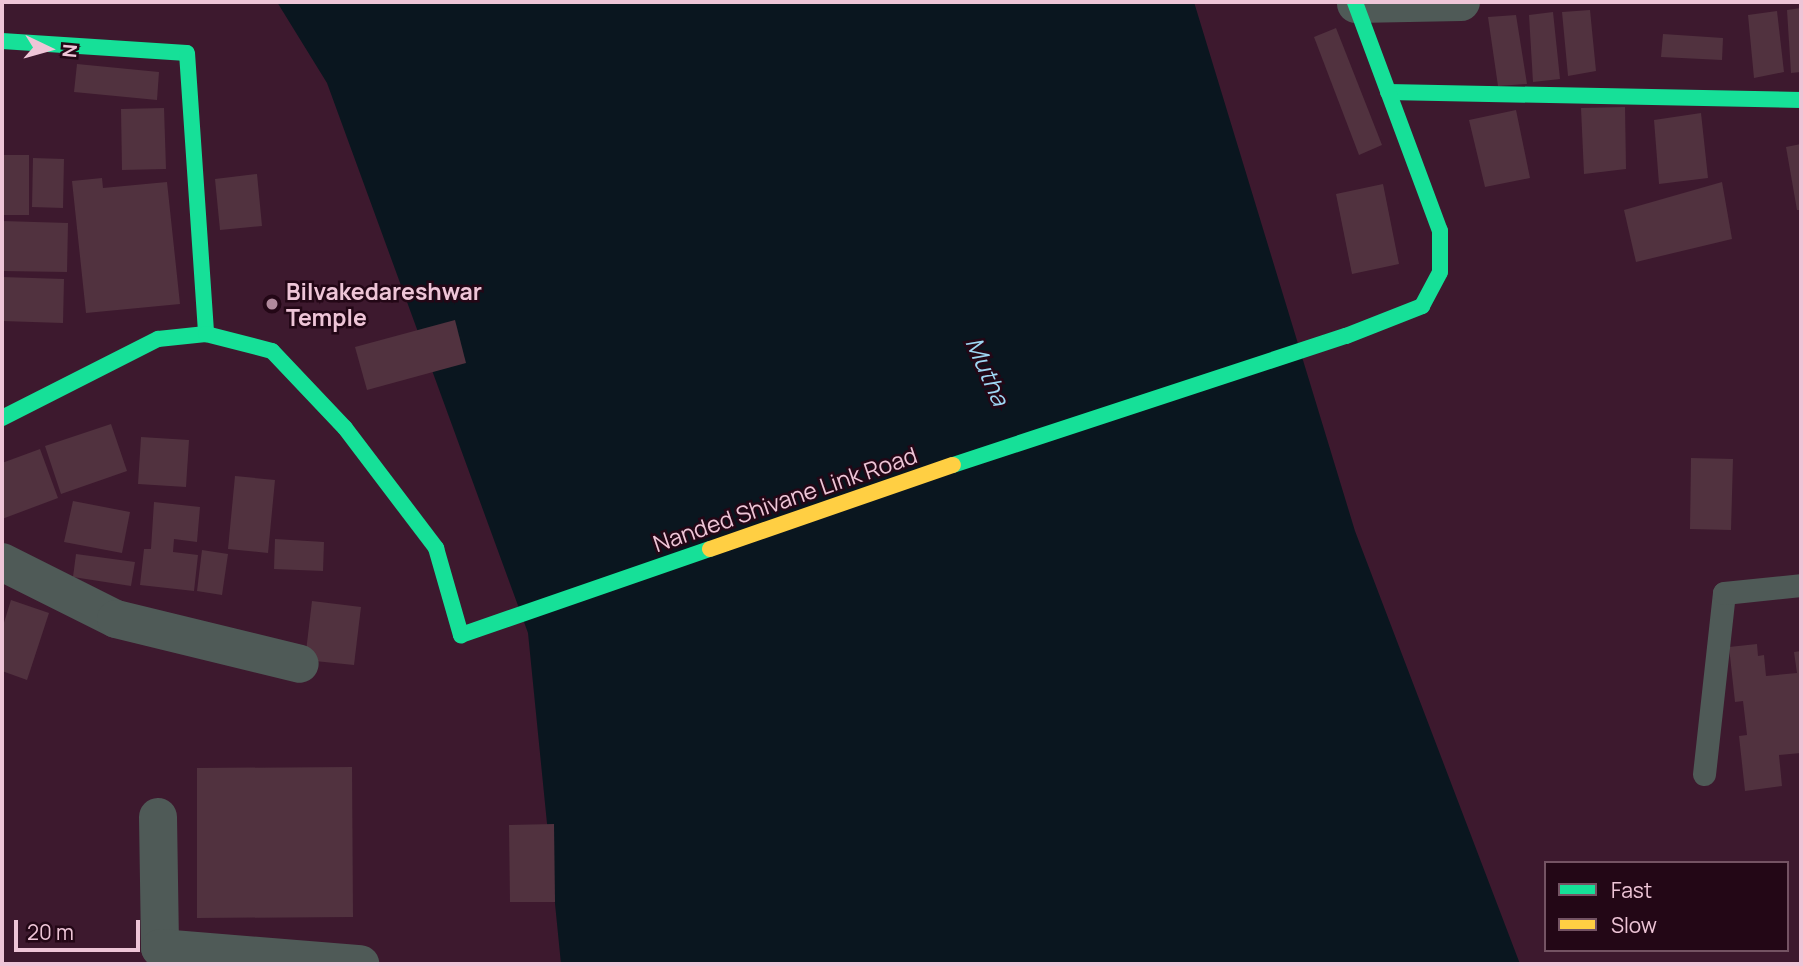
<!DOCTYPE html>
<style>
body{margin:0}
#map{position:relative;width:1803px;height:966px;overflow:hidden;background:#3d192e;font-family:Manrope,sans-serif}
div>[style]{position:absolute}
.water>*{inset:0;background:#0a161f}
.building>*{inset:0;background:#51323f}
.lane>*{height:23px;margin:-11.5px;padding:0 11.5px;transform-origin:11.5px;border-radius:11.5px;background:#4f5a57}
.street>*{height:38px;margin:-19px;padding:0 19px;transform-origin:19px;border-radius:19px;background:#4f5a57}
.fast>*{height:16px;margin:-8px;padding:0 8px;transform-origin:8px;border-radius:8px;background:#16e098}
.slow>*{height:16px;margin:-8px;padding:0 8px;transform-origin:8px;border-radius:8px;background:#ffcf43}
.dots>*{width:19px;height:19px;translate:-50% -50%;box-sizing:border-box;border:4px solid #230716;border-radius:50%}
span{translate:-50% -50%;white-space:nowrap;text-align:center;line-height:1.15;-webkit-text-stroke:5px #230716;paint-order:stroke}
.poi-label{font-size:23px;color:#eec5d7;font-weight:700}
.left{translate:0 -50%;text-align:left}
.street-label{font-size:23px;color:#eec5d7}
.water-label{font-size:24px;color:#9ed6f2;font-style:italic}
.frame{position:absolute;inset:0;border:4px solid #eec5d7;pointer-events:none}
.legend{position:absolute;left:1544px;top:861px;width:245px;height:91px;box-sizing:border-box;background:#230716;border:2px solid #745363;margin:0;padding:9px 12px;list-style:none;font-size:21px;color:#eec5d7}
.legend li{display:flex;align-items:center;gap:14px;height:35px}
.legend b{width:35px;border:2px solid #745363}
.north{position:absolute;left:14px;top:14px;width:70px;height:70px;-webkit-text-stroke:5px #230716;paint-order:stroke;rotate:95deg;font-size:19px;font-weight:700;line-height:28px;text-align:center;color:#eec5d7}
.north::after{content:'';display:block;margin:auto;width:24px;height:32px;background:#eec5d7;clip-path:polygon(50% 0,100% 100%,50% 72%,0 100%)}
.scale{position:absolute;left:14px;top:920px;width:126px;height:32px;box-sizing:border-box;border:4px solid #eec5d7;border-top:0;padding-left:9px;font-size:21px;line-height:24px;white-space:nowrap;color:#eec5d7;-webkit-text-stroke:5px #230716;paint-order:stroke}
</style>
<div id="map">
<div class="water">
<div style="clip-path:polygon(277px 2px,1194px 2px,1355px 531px,1520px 964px,561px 964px,528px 633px,327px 83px)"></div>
</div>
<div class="building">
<div style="clip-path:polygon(1801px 8px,1801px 72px,1791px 73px,1787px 10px)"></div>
<div style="clip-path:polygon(1590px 10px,1596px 71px,1568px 76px,1562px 12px)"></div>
<div style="clip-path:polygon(1777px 11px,1784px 72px,1754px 78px,1748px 15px)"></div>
<div style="clip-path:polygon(1553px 12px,1560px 79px,1533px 82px,1529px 15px)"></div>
<div style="clip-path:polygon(1516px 15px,1527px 84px,1498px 86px,1488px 17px)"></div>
<div style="clip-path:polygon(1336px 28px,1382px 145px,1359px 155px,1314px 37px)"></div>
<div style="clip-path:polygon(1663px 34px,1723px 38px,1722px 60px,1661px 57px)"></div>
<div style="clip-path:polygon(77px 64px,159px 72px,157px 100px,74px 92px)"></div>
<div style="clip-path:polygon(1625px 107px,1626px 169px,1584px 174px,1581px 108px)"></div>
<div style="clip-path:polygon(164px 108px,166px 169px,122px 170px,121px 109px)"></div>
<div style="clip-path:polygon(1516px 110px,1530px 178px,1485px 187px,1469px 120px)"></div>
<div style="clip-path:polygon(1701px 113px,1708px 178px,1659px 184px,1654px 120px)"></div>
<div style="clip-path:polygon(1801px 144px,1801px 210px,1797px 210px,1786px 147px)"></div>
<div style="clip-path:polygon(2px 155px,29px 155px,29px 215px,2px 215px)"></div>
<div style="clip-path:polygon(33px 158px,64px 159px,63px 208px,32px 207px)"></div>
<div style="clip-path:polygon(257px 174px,262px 226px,220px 230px,215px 179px)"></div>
<div style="clip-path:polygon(102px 178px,103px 188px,167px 182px,180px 304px,86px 313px,72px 181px)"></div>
<div style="clip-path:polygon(1722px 182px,1732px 239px,1636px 262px,1624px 210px)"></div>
<div style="clip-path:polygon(1383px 184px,1399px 264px,1352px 274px,1336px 194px)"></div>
<div style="clip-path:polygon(2px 221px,68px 223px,67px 272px,2px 271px)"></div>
<div style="clip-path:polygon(2px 277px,64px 279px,63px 323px,2px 321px)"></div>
<div style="clip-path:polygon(455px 320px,466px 363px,367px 390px,355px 347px)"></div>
<div style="clip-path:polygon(111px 424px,127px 471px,61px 494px,45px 446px)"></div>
<div style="clip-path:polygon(141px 437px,189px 440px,186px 487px,138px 484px)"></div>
<div style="clip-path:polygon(40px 449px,58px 498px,2px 519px,2px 463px)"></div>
<div style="clip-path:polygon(1691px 458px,1733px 459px,1731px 530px,1690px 529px)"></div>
<div style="clip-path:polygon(235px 476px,275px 480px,268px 553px,228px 549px)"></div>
<div style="clip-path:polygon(73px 501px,130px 512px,122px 553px,64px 542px)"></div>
<div style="clip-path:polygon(154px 502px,200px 507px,197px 542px,174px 539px,173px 552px,198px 555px,194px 591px,140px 585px,144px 549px,151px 549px)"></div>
<div style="clip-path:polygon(275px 539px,324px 542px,323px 571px,274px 569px)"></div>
<div style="clip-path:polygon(202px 550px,228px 554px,222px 595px,197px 591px)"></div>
<div style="clip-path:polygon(76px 554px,135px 562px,131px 586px,73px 577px)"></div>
<div style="clip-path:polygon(11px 600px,49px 613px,27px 680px,2px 671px,2px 629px)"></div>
<div style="clip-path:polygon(312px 601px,361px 607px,354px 665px,305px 660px)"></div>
<div style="clip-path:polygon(1757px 644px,1758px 656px,1764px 655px,1766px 676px,1797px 673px,1794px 652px,1801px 651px,1801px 753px,1779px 755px,1782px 786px,1745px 791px,1739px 736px,1747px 735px,1743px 701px,1735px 702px,1729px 647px)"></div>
<div style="clip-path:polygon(352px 767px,353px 917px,197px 918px,197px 768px)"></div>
<div style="clip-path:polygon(554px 824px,555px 902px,510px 902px,509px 825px)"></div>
</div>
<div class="lane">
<div style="left:1704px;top:774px;width:182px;rotate:-83.7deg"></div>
<div style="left:1724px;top:593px;width:77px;rotate:-5.9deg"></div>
</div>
<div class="street">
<div style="left:1356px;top:4px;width:105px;rotate:-1.1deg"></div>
<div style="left:2px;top:562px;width:127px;rotate:26.6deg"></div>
<div style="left:116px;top:619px;width:189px;rotate:13.7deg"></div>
<div style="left:158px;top:817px;width:131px;rotate:89.1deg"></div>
<div style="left:160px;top:948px;width:201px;rotate:4.6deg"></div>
</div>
<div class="fast">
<div style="left:2px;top:41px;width:185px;rotate:3.7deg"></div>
<div style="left:187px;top:53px;width:282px;rotate:86.1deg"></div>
<div style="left:1388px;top:92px;width:413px;rotate:1.1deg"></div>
<div style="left:2px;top:418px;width:175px;rotate:-26.9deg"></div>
<div style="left:158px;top:339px;width:48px;rotate:-5.9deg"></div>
<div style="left:206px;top:334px;width:68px;rotate:14.4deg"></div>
<div style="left:272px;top:351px;width:106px;rotate:46.5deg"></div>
<div style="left:345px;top:428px;width:151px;rotate:52.8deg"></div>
<div style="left:436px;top:548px;width:91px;rotate:74deg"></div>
<div style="left:461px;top:635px;width:263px;rotate:-19.1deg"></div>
<div style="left:953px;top:465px;width:414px;rotate:-18.2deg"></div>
<div style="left:1346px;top:336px;width:82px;rotate:-21.5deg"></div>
<div style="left:1422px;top:306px;width:38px;rotate:-62deg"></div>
<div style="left:1440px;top:272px;width:41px;rotate:-90deg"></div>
<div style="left:1440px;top:231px;width:244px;rotate:-110.4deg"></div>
</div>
<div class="slow">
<div style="left:710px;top:549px;width:257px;rotate:-19.1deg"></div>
</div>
<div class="dots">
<div style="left:272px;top:304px;background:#b0899c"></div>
</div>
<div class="poi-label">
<span class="left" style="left:286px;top:304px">Bilvakedareshwar<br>Temple</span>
</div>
<div class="street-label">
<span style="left:785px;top:499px;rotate:-19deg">Nanded Shivane Link Road</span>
</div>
<div class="water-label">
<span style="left:988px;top:371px;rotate:66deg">Mutha</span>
</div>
<div class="frame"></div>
<ul class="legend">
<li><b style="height:9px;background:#16e098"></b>Fast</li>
<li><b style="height:9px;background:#ffcf43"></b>Slow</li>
</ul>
<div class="north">N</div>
<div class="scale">20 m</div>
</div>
